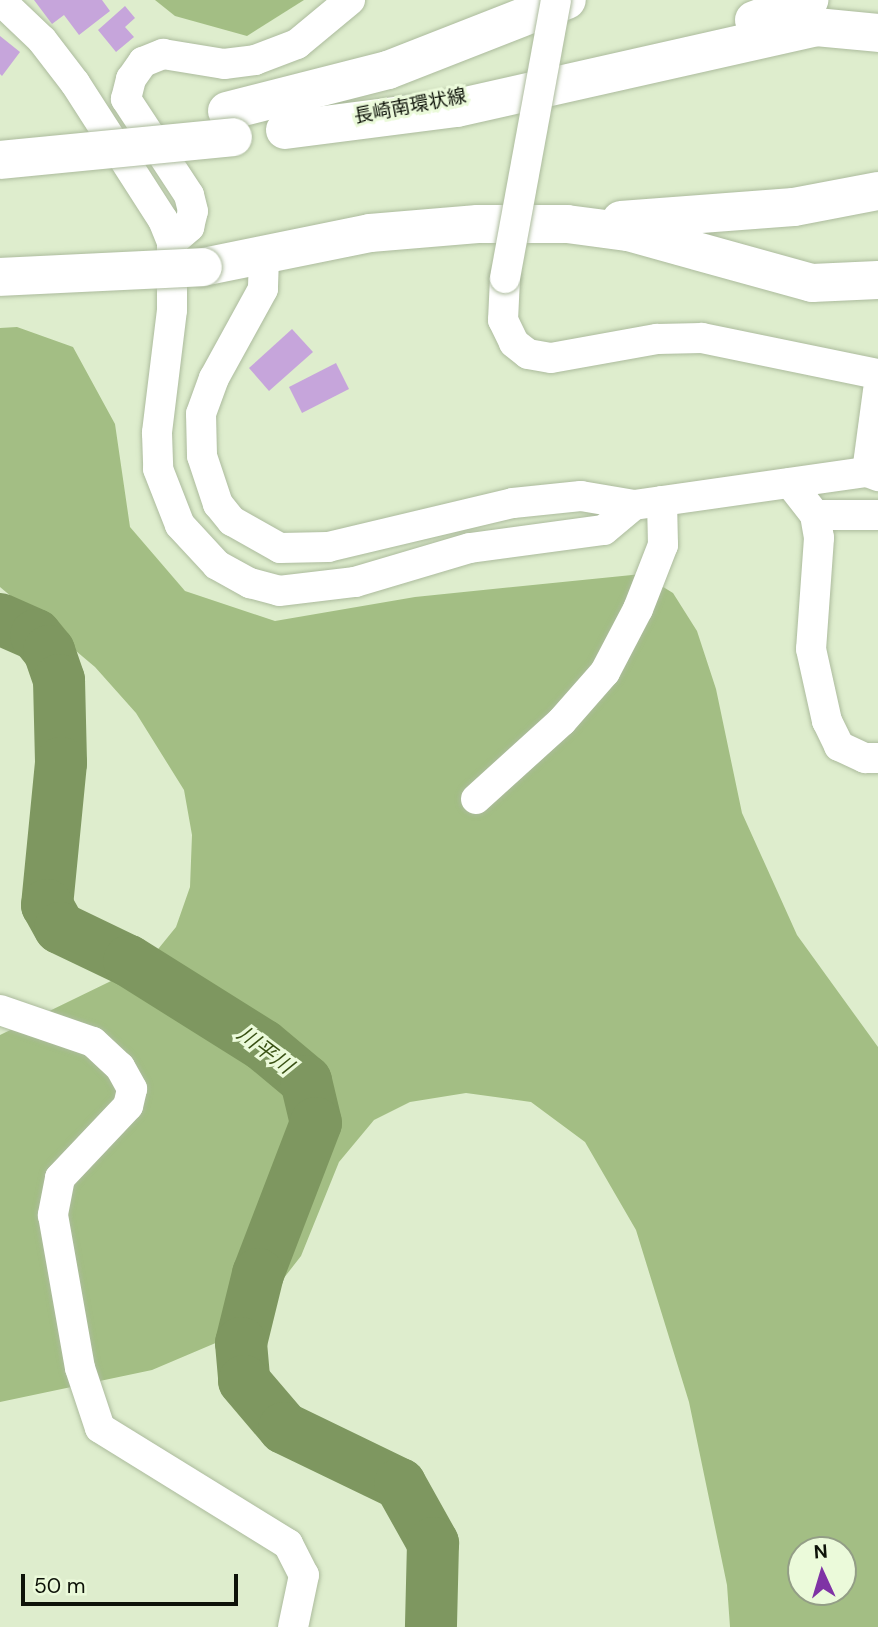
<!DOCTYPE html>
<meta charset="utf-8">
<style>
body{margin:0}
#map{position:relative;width:878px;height:1627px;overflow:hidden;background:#deedcd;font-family:"DM Sans","Noto Sans JP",sans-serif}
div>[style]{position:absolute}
.forest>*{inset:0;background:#a3be84}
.river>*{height:52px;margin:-26px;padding:0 26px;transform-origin:26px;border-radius:26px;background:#7e9760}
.building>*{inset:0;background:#c6a5db}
.roads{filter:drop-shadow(0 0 2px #acbb9d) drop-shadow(0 0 2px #acbb9d)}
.street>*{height:30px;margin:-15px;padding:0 15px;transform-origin:15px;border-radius:15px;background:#fff}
.highway>*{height:38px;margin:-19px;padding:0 19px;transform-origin:19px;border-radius:19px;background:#fff}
.bridges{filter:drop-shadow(0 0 2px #acbb9d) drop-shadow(0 0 2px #acbb9d)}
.street-bridge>*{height:30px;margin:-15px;padding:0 15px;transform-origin:15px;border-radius:15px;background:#fff}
.highway-bridge>*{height:38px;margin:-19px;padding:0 19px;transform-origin:19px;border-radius:19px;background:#fff}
span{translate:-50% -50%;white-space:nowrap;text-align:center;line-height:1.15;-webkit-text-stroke:6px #ebfada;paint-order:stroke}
.street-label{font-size:19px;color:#0e1309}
.water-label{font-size:21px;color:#395114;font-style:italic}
.north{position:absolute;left:787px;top:1536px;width:70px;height:70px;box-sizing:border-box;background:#ebfada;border:2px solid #939e86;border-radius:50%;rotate:356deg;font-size:19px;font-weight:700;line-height:28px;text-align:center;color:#0e1309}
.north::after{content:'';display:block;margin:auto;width:24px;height:32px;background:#7f33a5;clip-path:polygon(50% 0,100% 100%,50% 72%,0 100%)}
.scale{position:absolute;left:21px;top:1574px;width:217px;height:32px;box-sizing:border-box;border:4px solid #0e1309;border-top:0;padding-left:9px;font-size:21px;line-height:24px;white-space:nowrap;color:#0e1309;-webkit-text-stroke:5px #ebfada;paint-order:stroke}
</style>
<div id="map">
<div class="forest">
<div style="clip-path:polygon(155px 0,304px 0,247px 36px,175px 16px)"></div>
<div style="clip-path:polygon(evenodd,17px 327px,73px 347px,115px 424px,130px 527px,185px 591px,275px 621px,415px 597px,642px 574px,673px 593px,697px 631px,716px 689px,742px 813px,797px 935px,878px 1047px,878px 1627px,730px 1627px,727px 1585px,689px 1402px,636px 1230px,585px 1142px,531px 1102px,466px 1093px,410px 1102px,374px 1120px,339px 1162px,301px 1256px,266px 1301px,225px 1339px,152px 1370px,0 1402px,0 1035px,146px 964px,176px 927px,190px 887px,192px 835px,184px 790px,136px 713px,95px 667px,0 587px,0 328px,17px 327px,801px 1550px,843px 1550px,843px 1592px,801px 1592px,801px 1550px)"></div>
</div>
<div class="river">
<div style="left:0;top:619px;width:39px;rotate:24deg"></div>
<div style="left:36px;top:635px;width:21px;rotate:51deg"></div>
<div style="left:49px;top:651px;width:31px;rotate:71deg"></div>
<div style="left:59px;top:680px;width:83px;rotate:88.6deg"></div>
<div style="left:61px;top:763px;width:143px;rotate:95.6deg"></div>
<div style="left:47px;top:905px;width:26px;rotate:61deg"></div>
<div style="left:60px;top:928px;width:76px;rotate:25.6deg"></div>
<div style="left:129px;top:961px;width:158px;rotate:32.1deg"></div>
<div style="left:263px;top:1045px;width:56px;rotate:39.9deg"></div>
<div style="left:306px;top:1081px;width:43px;rotate:76.6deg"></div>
<div style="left:316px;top:1123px;width:162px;rotate:111deg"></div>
<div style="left:258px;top:1274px;width:71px;rotate:103.8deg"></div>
<div style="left:241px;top:1343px;width:38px;rotate:85deg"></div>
<div style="left:244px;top:1381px;width:62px;rotate:49.6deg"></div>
<div style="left:284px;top:1428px;width:129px;rotate:25.8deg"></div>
<div style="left:400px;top:1484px;width:68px;rotate:60.8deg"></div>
<div style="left:433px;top:1543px;width:84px;rotate:91.4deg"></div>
</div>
<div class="building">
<div style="clip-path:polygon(34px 0,102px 0,110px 11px,79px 35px,64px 15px,52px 24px)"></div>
<div style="clip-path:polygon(125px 6px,135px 18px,125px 27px,134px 37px,116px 52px,98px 30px)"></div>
<div style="clip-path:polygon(0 36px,20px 52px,2px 76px,0 74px)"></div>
<div style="clip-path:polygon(292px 329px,313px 352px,269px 391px,249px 368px)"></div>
<div style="clip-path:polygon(336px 363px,349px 389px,302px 413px,289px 387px)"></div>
</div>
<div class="roads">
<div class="street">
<div style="left:0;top:0;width:58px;rotate:43.6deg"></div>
<div style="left:42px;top:40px;width:54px;rotate:52.5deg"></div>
<div style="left:75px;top:83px;width:163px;rotate:57.3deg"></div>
<div style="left:163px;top:220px;width:24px;rotate:68deg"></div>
<div style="left:172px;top:242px;width:68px;rotate:90deg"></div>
<div style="left:172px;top:310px;width:124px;rotate:97deg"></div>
<div style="left:157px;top:433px;width:36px;rotate:88deg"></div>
<div style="left:158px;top:469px;width:60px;rotate:68.6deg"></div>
<div style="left:180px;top:525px;width:54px;rotate:47.2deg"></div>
<div style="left:217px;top:565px;width:38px;rotate:29deg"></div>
<div style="left:250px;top:583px;width:30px;rotate:15deg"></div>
<div style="left:279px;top:591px;width:77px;rotate:-6.8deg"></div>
<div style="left:355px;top:582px;width:120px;rotate:-16.5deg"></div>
<div style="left:470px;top:548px;width:135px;rotate:-7.7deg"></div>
<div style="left:604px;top:530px;width:39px;rotate:-40deg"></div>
<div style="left:634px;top:505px;width:235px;rotate:-8.1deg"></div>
<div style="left:867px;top:472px;width:12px;rotate:20deg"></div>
<div style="left:172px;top:242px;width:23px;rotate:-41deg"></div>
<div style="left:189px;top:227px;width:16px;rotate:-76deg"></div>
<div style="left:193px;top:211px;width:16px;rotate:-104deg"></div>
<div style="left:189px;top:195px;width:115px;rotate:-123.3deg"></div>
<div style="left:126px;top:99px;width:21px;rotate:-76deg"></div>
<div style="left:131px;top:79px;width:21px;rotate:-55deg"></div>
<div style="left:143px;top:62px;width:22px;rotate:-22deg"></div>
<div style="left:163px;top:54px;width:62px;rotate:9.3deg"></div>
<div style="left:224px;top:64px;width:31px;rotate:-7deg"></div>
<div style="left:255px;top:60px;width:45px;rotate:-20.9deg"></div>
<div style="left:297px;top:44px;width:69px;rotate:-39.7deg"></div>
<div style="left:264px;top:258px;width:31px;rotate:92deg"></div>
<div style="left:263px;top:289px;width:102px;rotate:118.8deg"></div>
<div style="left:214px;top:378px;width:38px;rotate:110deg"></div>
<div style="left:201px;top:414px;width:42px;rotate:88.6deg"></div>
<div style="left:202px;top:456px;width:51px;rotate:71.6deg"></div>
<div style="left:218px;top:504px;width:22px;rotate:51deg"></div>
<div style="left:232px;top:521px;width:55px;rotate:29.4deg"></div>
<div style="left:280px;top:548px;width:48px;rotate:-1.2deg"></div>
<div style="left:328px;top:547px;width:190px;rotate:-13.4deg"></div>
<div style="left:513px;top:503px;width:68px;rotate:-5.9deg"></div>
<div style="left:581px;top:496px;width:54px;rotate:9.6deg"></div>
<div style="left:505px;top:278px;width:42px;rotate:92.7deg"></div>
<div style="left:503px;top:320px;width:25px;rotate:64deg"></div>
<div style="left:514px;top:343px;width:18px;rotate:38deg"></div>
<div style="left:528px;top:354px;width:23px;rotate:10deg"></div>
<div style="left:551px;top:358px;width:108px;rotate:-10.2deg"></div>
<div style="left:657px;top:339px;width:45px;rotate:-1.3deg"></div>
<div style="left:702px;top:338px;width:180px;rotate:11.6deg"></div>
<div style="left:867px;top:472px;width:82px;rotate:-82.3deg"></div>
<div style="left:790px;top:483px;width:41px;rotate:52deg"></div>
<div style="left:815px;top:515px;width:23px;rotate:80deg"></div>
<div style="left:819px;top:538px;width:111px;rotate:94.1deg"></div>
<div style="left:811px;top:649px;width:74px;rotate:77.5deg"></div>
<div style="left:827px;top:721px;width:28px;rotate:64deg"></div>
<div style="left:839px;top:746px;width:29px;rotate:25deg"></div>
<div style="left:865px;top:758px;width:13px"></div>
<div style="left:815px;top:515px;width:63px"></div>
<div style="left:476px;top:799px;width:116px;rotate:-42.2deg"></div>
<div style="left:562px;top:721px;width:65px;rotate:-48.7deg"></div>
<div style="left:605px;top:672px;width:71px;rotate:-62.4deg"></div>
<div style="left:638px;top:609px;width:69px;rotate:-68.7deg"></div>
<div style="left:663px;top:545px;width:44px;rotate:-91.3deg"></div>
<div style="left:0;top:1010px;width:98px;rotate:19deg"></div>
<div style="left:93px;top:1042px;width:37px;rotate:43deg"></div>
<div style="left:120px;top:1067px;width:25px;rotate:61deg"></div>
<div style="left:132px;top:1089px;width:17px;rotate:103deg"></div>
<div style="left:128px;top:1106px;width:99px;rotate:133.4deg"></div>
<div style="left:60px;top:1178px;width:38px;rotate:101deg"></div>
<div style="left:53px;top:1215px;width:155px;rotate:80deg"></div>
<div style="left:80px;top:1368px;width:63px;rotate:71.6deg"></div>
<div style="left:100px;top:1428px;width:221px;rotate:31.7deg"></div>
<div style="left:288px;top:1544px;width:35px;rotate:63deg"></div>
<div style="left:304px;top:1575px;width:53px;rotate:101.9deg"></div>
</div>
<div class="highway">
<div style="left:754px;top:20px;width:59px;rotate:-20deg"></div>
<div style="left:227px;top:111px;width:166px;rotate:-14.3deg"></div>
<div style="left:388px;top:70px;width:192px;rotate:-21.4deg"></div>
<div style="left:285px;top:130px;width:173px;rotate:-7.3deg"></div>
<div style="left:457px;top:108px;width:368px;rotate:-12.7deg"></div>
<div style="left:816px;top:27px;width:62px;rotate:5.5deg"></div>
<div style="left:621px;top:220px;width:173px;rotate:-4.3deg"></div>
<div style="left:794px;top:207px;width:86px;rotate:-10.8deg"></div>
<div style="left:203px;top:267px;width:170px;rotate:-11.5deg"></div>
<div style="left:370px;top:233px;width:108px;rotate:-4.8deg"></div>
<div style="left:478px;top:224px;width:89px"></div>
<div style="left:567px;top:224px;width:62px;rotate:7.5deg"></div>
<div style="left:628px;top:232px;width:191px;rotate:15.5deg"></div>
<div style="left:812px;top:283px;width:66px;rotate:-2.6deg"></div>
</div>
</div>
<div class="bridges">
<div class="street-bridge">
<div style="left:505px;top:278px;width:283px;rotate:-79.6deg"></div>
</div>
<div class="highway-bridge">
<div style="left:0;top:160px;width:234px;rotate:-5.6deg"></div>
<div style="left:0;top:277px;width:203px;rotate:-2.8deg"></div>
</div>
</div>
<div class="street-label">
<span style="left:410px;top:106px;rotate:-11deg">長崎南環状線</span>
</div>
<div class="water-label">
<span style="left:265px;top:1050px;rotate:37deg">川平川</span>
</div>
<div class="north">N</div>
<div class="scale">50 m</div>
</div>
